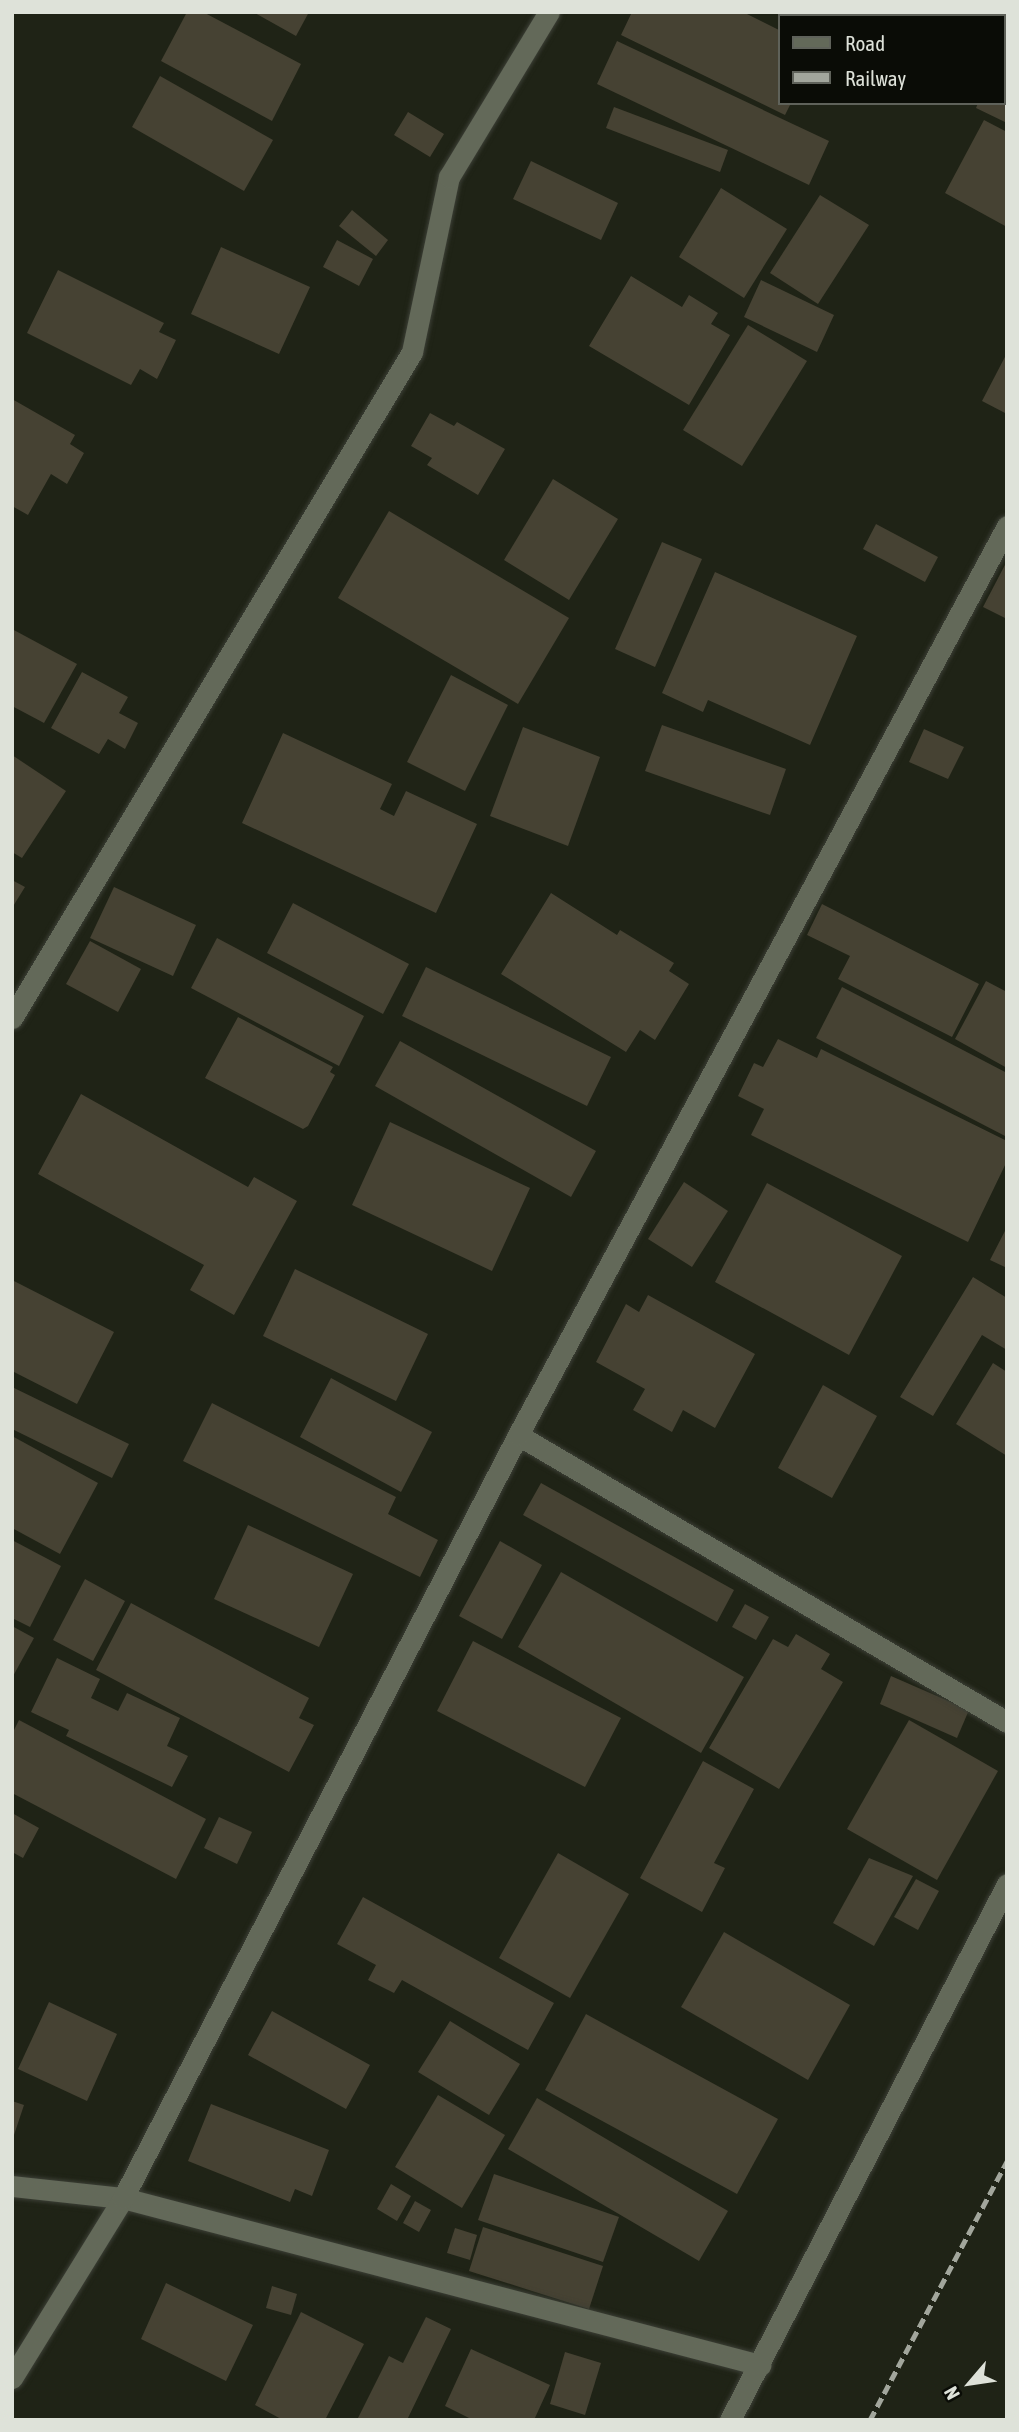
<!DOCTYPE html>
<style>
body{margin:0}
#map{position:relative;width:1019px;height:2432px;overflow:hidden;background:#1f2316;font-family:"Asap Condensed",sans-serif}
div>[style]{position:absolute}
.building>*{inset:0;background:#464233}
.roads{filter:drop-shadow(0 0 2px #3c3f36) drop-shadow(0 0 2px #3c3f36)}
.minor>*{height:21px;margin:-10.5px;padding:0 10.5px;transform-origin:10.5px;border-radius:10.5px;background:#636959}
.rail>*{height:5px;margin-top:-2.5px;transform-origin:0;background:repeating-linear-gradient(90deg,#a2a69c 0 10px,transparent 0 15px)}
span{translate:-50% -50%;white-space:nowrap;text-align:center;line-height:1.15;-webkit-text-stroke:5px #0a0c06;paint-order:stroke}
.frame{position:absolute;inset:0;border:14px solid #dee2d9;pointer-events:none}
.legend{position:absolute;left:778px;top:14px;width:228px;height:91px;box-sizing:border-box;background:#0a0c06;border:2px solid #5f625a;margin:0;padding:9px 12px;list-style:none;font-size:21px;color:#dee2d9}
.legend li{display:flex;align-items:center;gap:14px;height:35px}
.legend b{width:35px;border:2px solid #5f625a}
.north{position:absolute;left:935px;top:2348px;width:70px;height:70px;-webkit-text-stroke:5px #0a0c06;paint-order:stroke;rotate:241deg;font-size:19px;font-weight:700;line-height:28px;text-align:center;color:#dee2d9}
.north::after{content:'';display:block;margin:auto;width:24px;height:32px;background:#dee2d9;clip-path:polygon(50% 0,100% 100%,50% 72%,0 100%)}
</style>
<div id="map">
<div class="building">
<div style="clip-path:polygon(187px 12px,203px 12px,301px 64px,272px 121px,161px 61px)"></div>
<div style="clip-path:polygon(253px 12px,309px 12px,296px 36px)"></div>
<div style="clip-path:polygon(632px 12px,743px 12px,779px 30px,779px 103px,791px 103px,785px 115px,621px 35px)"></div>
<div style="clip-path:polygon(786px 12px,855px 12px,853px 16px)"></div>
<div style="clip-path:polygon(617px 41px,829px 141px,809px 185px,597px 84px)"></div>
<div style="clip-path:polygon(1003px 60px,1007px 61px,1007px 123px,976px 108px,978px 103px,1003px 103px)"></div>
<div style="clip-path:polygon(160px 76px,273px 140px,244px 191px,132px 127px)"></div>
<div style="clip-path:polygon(614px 107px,728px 150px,720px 172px,606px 128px)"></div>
<div style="clip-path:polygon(408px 112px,444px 134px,430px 157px,394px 135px)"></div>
<div style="clip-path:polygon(984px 120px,1007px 132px,1007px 227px,945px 193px)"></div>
<div style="clip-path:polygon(531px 161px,618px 203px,601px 240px,513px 199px)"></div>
<div style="clip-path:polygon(721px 188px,787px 229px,744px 298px,679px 257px)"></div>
<div style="clip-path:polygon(820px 195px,869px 225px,818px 304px,770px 273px)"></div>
<div style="clip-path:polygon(352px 210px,388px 240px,376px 256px,339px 226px)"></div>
<div style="clip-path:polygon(337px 240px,373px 259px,359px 286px,323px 267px)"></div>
<div style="clip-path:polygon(221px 247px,310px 287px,279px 354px,191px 314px)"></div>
<div style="clip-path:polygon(58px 270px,164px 323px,159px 332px,176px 340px,157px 379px,140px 369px,131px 385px,27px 333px)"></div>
<div style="clip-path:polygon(631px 276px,682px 307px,689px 295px,718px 313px,711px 324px,730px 335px,689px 405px,589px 346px)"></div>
<div style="clip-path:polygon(761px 280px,834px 315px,817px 352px,744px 317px)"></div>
<div style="clip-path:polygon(748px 325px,807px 361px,742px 466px,683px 430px)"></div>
<div style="clip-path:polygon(1007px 353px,1007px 414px,982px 401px)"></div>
<div style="clip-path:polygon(12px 399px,75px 435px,70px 444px,84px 453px,67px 484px,51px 474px,28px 515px,12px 506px)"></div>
<div style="clip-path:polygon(430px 413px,454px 426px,457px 422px,505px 449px,478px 495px,427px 465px,432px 458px,411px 446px)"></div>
<div style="clip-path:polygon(553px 479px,618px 519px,569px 600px,504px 560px)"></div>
<div style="clip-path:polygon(389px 511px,569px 618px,518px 704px,338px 598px)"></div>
<div style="clip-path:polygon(876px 524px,938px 557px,925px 582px,863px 549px)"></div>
<div style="clip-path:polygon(662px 542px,702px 559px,655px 667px,615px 649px)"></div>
<div style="clip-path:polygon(1007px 561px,1007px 619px,983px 607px)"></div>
<div style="clip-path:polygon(715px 572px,857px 636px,810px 745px,708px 700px,703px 712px,662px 693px)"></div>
<div style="clip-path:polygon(12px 629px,77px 664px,44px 723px,12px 706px)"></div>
<div style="clip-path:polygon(82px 672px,128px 697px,119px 713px,138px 723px,125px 749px,108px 739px,99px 754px,51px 728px)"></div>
<div style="clip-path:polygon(451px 675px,508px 705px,465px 791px,407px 762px)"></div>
<div style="clip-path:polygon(662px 725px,786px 769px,770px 815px,645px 771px)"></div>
<div style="clip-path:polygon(523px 727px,600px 757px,568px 846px,490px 816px)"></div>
<div style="clip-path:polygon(924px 729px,964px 747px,948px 779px,909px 762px)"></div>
<div style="clip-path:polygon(283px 733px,392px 784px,380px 809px,394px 816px,406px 791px,477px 824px,436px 913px,242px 823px)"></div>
<div style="clip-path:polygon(12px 755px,66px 791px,22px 858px,12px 852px)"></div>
<div style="clip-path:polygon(12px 880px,25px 887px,12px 908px)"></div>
<div style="clip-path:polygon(114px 887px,196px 925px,173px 976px,90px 938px)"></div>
<div style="clip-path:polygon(551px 893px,617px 935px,620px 930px,674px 963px,669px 971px,689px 984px,655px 1040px,640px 1030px,626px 1052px,501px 974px)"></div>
<div style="clip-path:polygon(293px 903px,409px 964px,383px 1014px,267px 953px)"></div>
<div style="clip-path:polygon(822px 904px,979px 984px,952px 1037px,838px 979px,850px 956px,807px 935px)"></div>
<div style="clip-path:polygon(217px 938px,364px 1016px,339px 1066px,191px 988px)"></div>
<div style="clip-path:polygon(90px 941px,141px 969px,118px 1012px,66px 984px)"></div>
<div style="clip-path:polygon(426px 967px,611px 1057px,587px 1106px,402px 1016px)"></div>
<div style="clip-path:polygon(986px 981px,1007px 992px,1007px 1068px,955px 1039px)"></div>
<div style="clip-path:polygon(842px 987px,1007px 1073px,1007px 1137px,816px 1038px)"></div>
<div style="clip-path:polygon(238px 1017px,333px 1067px,330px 1072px,335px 1075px,308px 1126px,303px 1129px,205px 1078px)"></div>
<div style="clip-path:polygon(778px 1039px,817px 1058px,821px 1049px,1007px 1141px,1007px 1161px,968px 1242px,751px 1135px,764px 1109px,738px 1096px,754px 1063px,763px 1067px)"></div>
<div style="clip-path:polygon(400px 1041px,596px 1151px,571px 1197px,375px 1086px)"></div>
<div style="clip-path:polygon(81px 1094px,248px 1187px,254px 1177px,297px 1201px,234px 1315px,190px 1290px,204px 1265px,38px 1174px)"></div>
<div style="clip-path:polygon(390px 1122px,530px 1188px,492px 1271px,352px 1205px)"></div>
<div style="clip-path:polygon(684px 1182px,728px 1211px,692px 1267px,648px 1239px)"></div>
<div style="clip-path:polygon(767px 1183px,902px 1256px,849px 1355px,715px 1282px)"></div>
<div style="clip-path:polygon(1007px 1227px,1007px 1268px,990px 1260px)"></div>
<div style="clip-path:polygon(295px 1269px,428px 1334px,396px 1401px,263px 1336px)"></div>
<div style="clip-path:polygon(973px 1277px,1007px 1298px,1007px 1350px,982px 1335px,933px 1416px,900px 1397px)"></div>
<div style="clip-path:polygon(12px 1280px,114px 1332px,77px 1404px,12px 1371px)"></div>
<div style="clip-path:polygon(648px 1295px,755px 1354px,715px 1428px,683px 1410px,672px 1432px,633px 1410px,645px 1389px,596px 1362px,626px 1304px,639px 1312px)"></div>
<div style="clip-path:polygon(993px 1363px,1007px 1372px,1007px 1456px,956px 1424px)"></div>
<div style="clip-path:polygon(331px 1378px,432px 1432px,401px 1492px,300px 1437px)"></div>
<div style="clip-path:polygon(823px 1385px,877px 1416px,832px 1498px,778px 1468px)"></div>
<div style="clip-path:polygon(12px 1387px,129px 1444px,112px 1478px,12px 1429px)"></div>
<div style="clip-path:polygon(212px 1403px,396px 1497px,388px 1514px,438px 1540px,420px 1577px,183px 1461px)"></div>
<div style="clip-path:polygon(12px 1436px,98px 1483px,60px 1554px,12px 1528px)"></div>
<div style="clip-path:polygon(541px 1483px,734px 1590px,717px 1622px,523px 1515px)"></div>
<div style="clip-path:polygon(248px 1525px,353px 1574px,319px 1647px,214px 1599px)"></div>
<div style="clip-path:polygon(12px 1540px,61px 1566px,30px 1627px,12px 1618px)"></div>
<div style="clip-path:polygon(500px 1541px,542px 1565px,502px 1639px,459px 1616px)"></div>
<div style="clip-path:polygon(561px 1572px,744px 1677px,701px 1753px,518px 1647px)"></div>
<div style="clip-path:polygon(85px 1579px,125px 1601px,93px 1661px,53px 1640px)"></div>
<div style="clip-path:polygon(131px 1603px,309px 1698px,299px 1718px,314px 1725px,289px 1772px,96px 1670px)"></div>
<div style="clip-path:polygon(745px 1604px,769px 1617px,756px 1640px,732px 1627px)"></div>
<div style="clip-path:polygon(12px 1626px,34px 1638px,12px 1678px)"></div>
<div style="clip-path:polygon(796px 1634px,830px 1654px,821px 1669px,843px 1682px,779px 1789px,709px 1748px,773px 1639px,788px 1647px)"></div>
<div style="clip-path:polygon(473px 1641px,621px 1718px,585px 1787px,437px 1711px)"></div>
<div style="clip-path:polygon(57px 1658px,100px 1679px,91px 1698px,118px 1711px,127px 1693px,180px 1718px,167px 1746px,188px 1756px,172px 1787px,66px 1736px,69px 1730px,31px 1712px)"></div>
<div style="clip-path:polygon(891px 1676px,969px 1710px,957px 1738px,880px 1704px)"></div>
<div style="clip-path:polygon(19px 1720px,206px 1819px,176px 1879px,12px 1793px,12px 1734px)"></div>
<div style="clip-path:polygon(909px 1720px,998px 1771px,937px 1880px,847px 1829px)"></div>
<div style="clip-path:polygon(703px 1761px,754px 1789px,714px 1863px,725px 1868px,702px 1912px,640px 1878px)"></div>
<div style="clip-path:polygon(12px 1813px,39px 1828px,23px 1858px,12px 1852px)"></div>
<div style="clip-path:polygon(219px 1817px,252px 1832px,237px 1864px,204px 1848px)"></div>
<div style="clip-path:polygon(558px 1853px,629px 1894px,570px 1998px,499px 1958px)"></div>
<div style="clip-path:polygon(869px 1858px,913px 1876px,874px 1946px,833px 1923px)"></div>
<div style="clip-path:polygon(916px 1879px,939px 1891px,918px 1930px,894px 1917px)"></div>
<div style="clip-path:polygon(363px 1897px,554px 2003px,528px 2050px,402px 1980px,394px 1993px,368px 1980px,376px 1965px,337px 1944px)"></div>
<div style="clip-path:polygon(724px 1932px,850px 2005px,808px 2080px,681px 2007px)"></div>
<div style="clip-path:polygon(49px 2002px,117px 2034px,87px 2101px,18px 2069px)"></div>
<div style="clip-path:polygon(272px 2011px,370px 2065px,346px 2109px,248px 2055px)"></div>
<div style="clip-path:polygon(586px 2014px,778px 2119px,737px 2194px,545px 2090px)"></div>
<div style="clip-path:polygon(450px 2021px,520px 2064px,489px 2115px,418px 2072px)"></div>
<div style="clip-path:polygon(438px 2095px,505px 2135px,462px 2208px,395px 2167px)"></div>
<div style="clip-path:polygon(537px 2098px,728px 2211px,699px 2261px,508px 2149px)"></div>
<div style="clip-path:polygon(12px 2101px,24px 2105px,13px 2138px,12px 2138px)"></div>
<div style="clip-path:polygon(211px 2104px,329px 2150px,312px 2196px,295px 2189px,290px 2202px,188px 2161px)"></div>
<div style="clip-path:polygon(494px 2174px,619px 2217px,603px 2262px,478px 2220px)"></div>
<div style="clip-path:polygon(391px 2184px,411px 2196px,397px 2221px,377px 2209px)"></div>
<div style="clip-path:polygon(415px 2201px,431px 2210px,419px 2232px,403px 2223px)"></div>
<div style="clip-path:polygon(483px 2227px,603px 2266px,589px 2309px,469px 2271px)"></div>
<div style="clip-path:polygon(455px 2228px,477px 2235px,470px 2260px,447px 2253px)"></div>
<div style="clip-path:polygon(166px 2283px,253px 2325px,226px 2381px,141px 2339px)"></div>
<div style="clip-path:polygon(272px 2286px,297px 2294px,291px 2315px,266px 2308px)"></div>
<div style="clip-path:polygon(301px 2312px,364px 2344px,325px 2420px,283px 2420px,255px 2405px)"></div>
<div style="clip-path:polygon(426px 2317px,451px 2329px,407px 2420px,357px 2420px,389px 2356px,403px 2363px)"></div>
<div style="clip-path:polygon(471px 2349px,550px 2385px,534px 2420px,473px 2420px,445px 2406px)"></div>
<div style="clip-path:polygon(565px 2352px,601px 2363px,585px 2415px,550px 2404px)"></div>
</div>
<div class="roads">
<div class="minor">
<div style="left:12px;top:1018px;width:777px;rotate:-59.01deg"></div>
<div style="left:412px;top:352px;width:179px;rotate:-78.1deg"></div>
<div style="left:449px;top:177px;width:193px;rotate:-58.8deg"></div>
<div style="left:518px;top:1435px;width:567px;rotate:30.41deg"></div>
<div style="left:12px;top:2186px;width:112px;rotate:6.2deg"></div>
<div style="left:123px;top:2198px;width:659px;rotate:14.69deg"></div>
<div style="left:12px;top:2378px;width:211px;rotate:-58.3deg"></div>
<div style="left:123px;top:2198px;width:859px;rotate:-62.63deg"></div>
<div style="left:518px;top:1435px;width:1032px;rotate:-61.72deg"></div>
<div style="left:730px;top:2420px;width:603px;rotate:-62.67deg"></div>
</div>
</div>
<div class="rail">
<div style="left:870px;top:2420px;width:293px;rotate:-62.1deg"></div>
</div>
<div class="frame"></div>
<ul class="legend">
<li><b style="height:9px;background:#636959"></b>Road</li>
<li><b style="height:9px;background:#a2a69c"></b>Railway</li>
</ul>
<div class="north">N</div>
</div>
